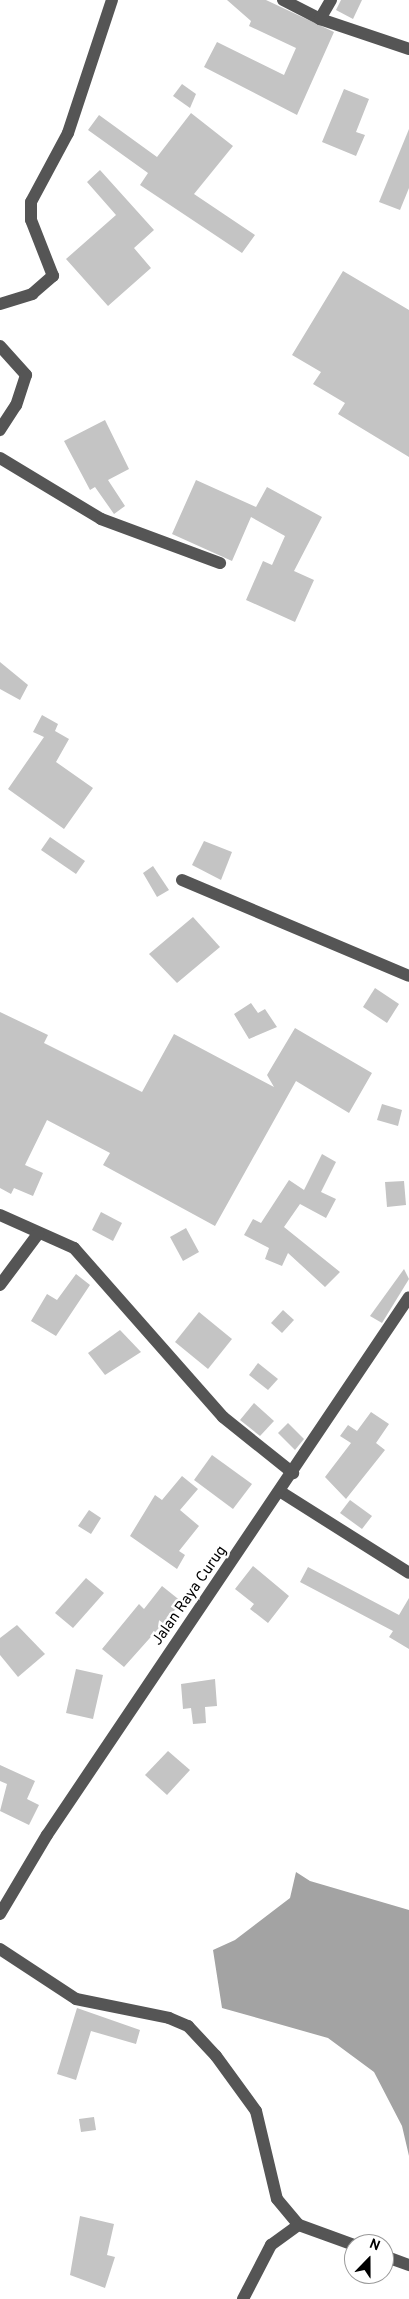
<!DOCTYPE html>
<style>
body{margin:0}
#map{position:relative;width:409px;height:2299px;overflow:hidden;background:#fff;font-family:Overpass,sans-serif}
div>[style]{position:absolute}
.water>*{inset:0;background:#a3a3a3}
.building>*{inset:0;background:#c4c4c4}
.minor>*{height:12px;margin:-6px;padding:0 6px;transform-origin:6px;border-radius:6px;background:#555}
span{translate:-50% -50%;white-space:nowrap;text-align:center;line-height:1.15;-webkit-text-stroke:5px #fff;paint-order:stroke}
.street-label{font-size:15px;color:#000}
.north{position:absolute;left:344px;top:2234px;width:50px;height:50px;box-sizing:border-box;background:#fff;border:1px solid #999;border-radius:50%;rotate:22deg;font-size:14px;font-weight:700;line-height:20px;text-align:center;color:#000}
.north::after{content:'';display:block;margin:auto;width:18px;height:22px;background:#000;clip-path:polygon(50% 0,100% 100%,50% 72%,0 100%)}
</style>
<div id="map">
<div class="water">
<div style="clip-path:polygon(296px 1872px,310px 1881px,409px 1910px,409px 2156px,402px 2126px,374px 2072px,328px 2038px,222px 2008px,213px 1950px,235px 1940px,290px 1898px)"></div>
</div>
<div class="building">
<div style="clip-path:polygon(227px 0,266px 0,334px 32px,297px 115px,204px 67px,217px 42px,284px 75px,296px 48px,249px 26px,251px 21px)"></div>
<div style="clip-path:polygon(341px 0,362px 0,353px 19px,336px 10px)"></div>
<div style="clip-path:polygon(182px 84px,196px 94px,190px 108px,173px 96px)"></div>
<div style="clip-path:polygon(344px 89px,369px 99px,356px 132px,365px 135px,356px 156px,322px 142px)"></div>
<div style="clip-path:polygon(191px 113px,233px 146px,194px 194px,255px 235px,242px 253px,140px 185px,148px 173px,88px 130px,99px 115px,157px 157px)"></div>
<div style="clip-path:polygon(409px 129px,409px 188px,400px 210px,379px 202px)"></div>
<div style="clip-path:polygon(100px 170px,154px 230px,134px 248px,151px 268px,108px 306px,66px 259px,116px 215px,87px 182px)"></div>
<div style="clip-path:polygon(343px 271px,409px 310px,409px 457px,338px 414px,345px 403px,313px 384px,321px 372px,292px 355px)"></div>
<div style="clip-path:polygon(105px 420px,129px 469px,108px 480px,125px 506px,114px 514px,95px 487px,90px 490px,64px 441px)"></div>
<div style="clip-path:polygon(196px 480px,256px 507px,267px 487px,322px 517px,294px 571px,314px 580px,295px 622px,246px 600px,263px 561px,272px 565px,285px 536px,251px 517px,232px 561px,172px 534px)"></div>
<div style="clip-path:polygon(0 662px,28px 685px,20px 700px,0 689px)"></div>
<div style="clip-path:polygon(42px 715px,58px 724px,55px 731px,69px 739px,56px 762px,93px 788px,64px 829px,8px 789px,44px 737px,33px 732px)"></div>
<div style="clip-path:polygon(50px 837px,85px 861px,76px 874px,41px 850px)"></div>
<div style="clip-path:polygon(204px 841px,232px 852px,221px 880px,192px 865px)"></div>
<div style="clip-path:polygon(153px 866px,169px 890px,157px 897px,143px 873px)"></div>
<div style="clip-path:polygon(193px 917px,220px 947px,177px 983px,149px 954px)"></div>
<div style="clip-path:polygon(375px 988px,399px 1004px,387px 1023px,363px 1007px)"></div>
<div style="clip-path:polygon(251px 1003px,258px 1013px,265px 1009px,277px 1027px,249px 1039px,234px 1014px)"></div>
<div style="clip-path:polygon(0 1012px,48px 1035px,44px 1043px,142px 1092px,174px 1034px,274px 1087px,267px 1075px,295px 1028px,372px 1073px,349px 1113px,296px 1081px,215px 1226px,103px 1165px,110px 1153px,47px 1120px,25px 1165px,43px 1173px,33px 1196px,14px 1188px,11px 1194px,0 1188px)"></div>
<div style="clip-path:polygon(382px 1104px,402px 1110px,398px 1126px,377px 1120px)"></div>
<div style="clip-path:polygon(322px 1154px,336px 1162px,321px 1192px,336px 1199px,326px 1218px,300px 1204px,284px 1227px,340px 1272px,325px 1287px,288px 1253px,282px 1266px,265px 1259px,269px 1248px,244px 1235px,253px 1219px,261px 1223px,289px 1180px,304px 1190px)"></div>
<div style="clip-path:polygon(404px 1181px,406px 1205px,387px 1207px,385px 1182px)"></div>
<div style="clip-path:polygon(101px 1212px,122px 1223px,113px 1241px,92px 1230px)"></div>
<div style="clip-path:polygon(186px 1228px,199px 1252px,183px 1261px,170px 1237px)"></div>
<div style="clip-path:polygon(404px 1269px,409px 1279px,382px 1323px,370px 1316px)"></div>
<div style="clip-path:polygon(76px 1274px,90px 1285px,56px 1336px,31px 1321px,47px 1294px,57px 1300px)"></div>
<div style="clip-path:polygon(283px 1310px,294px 1320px,282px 1333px,271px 1323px)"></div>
<div style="clip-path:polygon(199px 1312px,232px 1339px,208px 1369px,175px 1342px)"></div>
<div style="clip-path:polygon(120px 1330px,141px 1352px,105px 1375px,88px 1353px)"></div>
<div style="clip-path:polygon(258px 1363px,278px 1379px,268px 1390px,249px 1375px)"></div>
<div style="clip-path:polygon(254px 1403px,274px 1421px,260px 1436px,240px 1420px)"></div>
<div style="clip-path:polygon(371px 1412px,389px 1424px,376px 1443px,385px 1450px,346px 1499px,325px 1477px,351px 1443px,340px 1436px,348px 1425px,357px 1431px)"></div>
<div style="clip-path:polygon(288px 1423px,304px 1439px,295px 1450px,278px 1433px)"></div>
<div style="clip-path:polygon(212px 1455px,252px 1484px,233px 1509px,194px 1480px)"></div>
<div style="clip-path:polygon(182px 1476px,198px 1489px,180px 1510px,199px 1526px,179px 1551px,185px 1555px,177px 1569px,130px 1536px,155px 1495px,162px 1500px)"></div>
<div style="clip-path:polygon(350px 1500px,372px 1516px,362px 1529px,340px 1513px)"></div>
<div style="clip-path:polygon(89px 1510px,101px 1518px,91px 1534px,78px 1526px)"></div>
<div style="clip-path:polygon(253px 1566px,289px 1596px,268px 1623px,250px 1609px,254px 1604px,235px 1589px)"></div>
<div style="clip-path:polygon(308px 1567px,399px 1615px,409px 1598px,409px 1649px,389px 1637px,393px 1631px,300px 1582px)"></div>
<div style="clip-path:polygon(86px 1578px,104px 1593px,73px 1628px,55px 1613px)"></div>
<div style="clip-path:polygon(162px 1586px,182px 1602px,124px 1667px,102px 1649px,139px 1604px,144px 1609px)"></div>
<div style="clip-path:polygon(17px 1625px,45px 1654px,18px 1677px,0 1655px,0 1638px)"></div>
<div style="clip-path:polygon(76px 1669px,103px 1675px,93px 1719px,66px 1713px)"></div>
<div style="clip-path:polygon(215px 1679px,217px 1706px,205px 1707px,206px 1723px,193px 1724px,191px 1708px,183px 1709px,181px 1684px)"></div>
<div style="clip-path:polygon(168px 1751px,190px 1770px,167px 1795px,145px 1775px)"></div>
<div style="clip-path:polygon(0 1765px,35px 1781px,27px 1799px,39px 1805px,29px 1825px,0 1811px,7px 1784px,0 1781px)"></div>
<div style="clip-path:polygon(77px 2008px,140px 2030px,136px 2044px,91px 2031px,76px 2080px,57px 2074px)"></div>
<div style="clip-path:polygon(94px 2117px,96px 2130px,81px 2132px,79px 2119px)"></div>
<div style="clip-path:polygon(80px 2216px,114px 2224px,107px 2255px,115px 2257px,105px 2288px,70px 2275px)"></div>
</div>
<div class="minor">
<div style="left:283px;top:0;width:42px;rotate:27.2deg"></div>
<div style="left:320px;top:19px;width:94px;rotate:18.6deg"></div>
<div style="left:320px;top:19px;width:22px;rotate:-60deg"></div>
<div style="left:0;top:304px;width:34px;rotate:-17deg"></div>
<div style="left:32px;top:294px;width:28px;rotate:-41deg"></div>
<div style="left:53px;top:276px;width:60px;rotate:-111.4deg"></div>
<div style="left:31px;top:220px;width:18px;rotate:-90deg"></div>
<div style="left:31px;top:202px;width:78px;rotate:-61.8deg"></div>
<div style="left:68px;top:133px;width:140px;rotate:-71.7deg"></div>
<div style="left:0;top:346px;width:39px;rotate:48deg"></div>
<div style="left:26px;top:375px;width:32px;rotate:108deg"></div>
<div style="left:16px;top:405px;width:30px;rotate:123deg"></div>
<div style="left:0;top:458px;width:118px;rotate:31.1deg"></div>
<div style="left:101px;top:519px;width:127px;rotate:20.3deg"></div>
<div style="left:182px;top:880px;width:246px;rotate:22.9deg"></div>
<div style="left:0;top:1215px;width:81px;rotate:24deg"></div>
<div style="left:74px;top:1248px;width:225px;rotate:48.6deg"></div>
<div style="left:223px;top:1417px;width:90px;rotate:38.7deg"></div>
<div style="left:0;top:1285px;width:64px;rotate:-53.3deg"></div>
<div style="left:281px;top:1492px;width:151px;rotate:32.3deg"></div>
<div style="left:0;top:1914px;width:92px;rotate:-59.3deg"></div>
<div style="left:47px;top:1835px;width:648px;rotate:-56.06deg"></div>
<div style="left:0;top:1949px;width:91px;rotate:33.3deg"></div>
<div style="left:76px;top:1999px;width:95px;rotate:11.5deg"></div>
<div style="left:169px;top:2018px;width:21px;rotate:23deg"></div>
<div style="left:188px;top:2026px;width:41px;rotate:47deg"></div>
<div style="left:216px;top:2056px;width:68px;rotate:54deg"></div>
<div style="left:256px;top:2111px;width:90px;rotate:76.6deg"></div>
<div style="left:277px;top:2199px;width:34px;rotate:50deg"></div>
<div style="left:299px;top:2225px;width:59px;rotate:20deg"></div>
<div style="left:384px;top:2256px;width:27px;rotate:20deg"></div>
<div style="left:243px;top:2299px;width:61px;rotate:-62.6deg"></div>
<div style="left:271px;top:2245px;width:34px;rotate:-36deg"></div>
</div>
<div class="street-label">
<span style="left:190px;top:1596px;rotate:-55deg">Jalan Raya Curug</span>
</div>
<div class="north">N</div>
</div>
